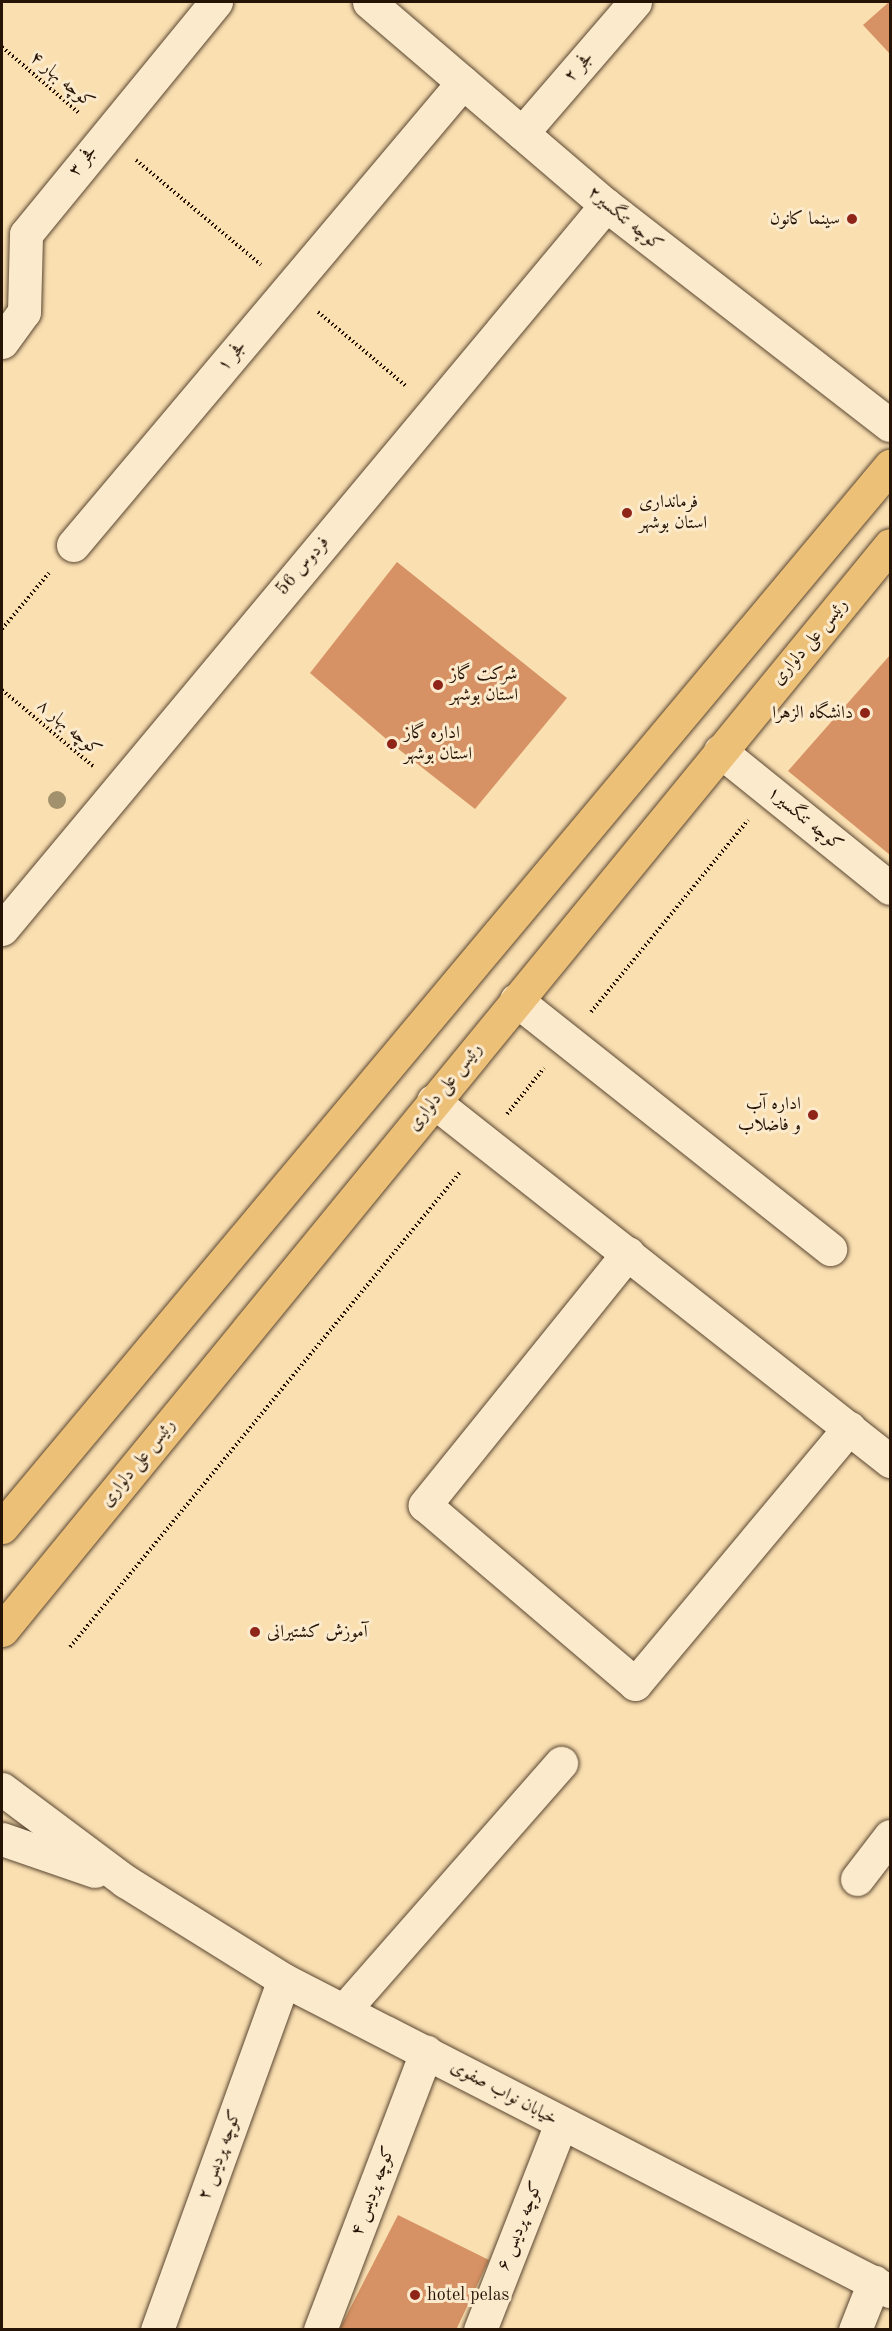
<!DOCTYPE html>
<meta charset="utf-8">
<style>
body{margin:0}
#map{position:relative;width:892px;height:2331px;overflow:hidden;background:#fadfb1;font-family:"Old Standard TT",Amiri,serif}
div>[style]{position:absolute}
.building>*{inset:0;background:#d69264}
.path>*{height:4px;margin-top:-2px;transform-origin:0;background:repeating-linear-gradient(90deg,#251306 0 1.5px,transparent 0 4.5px)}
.roads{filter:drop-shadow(0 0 2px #5a4631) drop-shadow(0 0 2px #5a4631)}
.minor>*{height:33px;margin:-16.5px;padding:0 16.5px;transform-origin:16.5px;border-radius:16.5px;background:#fceacc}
.major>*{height:33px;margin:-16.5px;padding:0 16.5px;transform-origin:16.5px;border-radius:16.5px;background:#edc078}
.trees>*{width:18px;height:18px;margin:-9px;border-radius:50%;background:#a3906c}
.dots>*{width:16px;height:16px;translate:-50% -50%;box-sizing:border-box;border:3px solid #fceacc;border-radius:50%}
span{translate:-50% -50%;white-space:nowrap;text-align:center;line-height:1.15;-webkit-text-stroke:6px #fceacc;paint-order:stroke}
.street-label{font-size:18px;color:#251306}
.poi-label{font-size:18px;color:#251306}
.right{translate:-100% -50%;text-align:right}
.left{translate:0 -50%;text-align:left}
.frame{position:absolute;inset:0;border:3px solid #251306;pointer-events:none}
</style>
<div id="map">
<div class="building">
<div style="clip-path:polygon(889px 2px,890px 2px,890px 54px,863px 25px)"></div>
<div style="clip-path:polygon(397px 562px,567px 698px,475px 809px,392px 744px,310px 673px)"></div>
<div style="clip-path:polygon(890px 655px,890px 855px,788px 771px)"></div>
<div style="clip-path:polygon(398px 2215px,489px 2260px,456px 2330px,339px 2330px)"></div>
</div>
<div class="path">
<div style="left:2px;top:47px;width:101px;rotate:40.6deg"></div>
<div style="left:136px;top:160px;width:163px;rotate:40deg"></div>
<div style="left:318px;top:312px;width:115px;rotate:40.1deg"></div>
<div style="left:2px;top:629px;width:73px;rotate:-50deg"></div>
<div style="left:2px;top:690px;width:119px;rotate:39.9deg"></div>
<div style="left:591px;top:1012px;width:248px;rotate:-50.7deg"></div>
<div style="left:507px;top:1114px;width:59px;rotate:-51.2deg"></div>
<div style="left:70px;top:1647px;width:616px;rotate:-50.6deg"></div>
</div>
<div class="roads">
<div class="minor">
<div style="left:369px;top:2px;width:312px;rotate:40.6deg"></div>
<div style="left:606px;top:205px;width:359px;rotate:37.8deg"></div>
<div style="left:522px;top:133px;width:173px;rotate:-49.2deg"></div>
<div style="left:2px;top:342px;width:37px;rotate:-54deg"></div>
<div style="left:24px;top:312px;width:78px;rotate:-88.5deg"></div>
<div style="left:26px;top:234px;width:300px;rotate:-50.7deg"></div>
<div style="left:73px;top:545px;width:605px;rotate:-49.89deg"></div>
<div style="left:720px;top:751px;width:218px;rotate:38.9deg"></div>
<div style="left:2px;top:929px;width:943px;rotate:-50.16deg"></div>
<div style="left:516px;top:1000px;width:401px;rotate:38.4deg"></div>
<div style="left:433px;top:1101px;width:582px;rotate:38.23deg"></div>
<div style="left:628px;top:1253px;width:324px;rotate:128.9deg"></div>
<div style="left:425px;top:1505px;width:276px;rotate:40.4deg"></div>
<div style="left:635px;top:1684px;width:334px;rotate:-50.1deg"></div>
<div style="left:2px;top:1789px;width:154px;rotate:36.8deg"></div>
<div style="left:125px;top:1881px;width:187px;rotate:31.9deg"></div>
<div style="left:284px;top:1980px;width:681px;rotate:27.17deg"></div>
<div style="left:2px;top:1839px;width:98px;rotate:19deg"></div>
<div style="left:857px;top:1879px;width:54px;rotate:-52.5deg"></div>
<div style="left:344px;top:2010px;width:329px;rotate:-48.7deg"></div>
<div style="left:157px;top:2330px;width:372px;rotate:-70.1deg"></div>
<div style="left:320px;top:2330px;width:298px;rotate:-69.1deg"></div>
<div style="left:480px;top:2330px;width:222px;rotate:-68.6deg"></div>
<div style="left:855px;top:2330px;width:52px;rotate:-68.4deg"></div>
</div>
<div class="major">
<div style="left:2px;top:1527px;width:1384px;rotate:-50.07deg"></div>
<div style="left:2px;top:1630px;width:1402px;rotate:-50.7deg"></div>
</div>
</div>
<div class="trees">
<div style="left:57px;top:800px"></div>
</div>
<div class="dots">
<div style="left:852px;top:219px;background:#8f2418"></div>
<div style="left:627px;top:513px;background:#8f2418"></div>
<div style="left:438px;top:685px;background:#8f2418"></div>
<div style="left:865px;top:713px;background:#8f2418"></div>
<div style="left:392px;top:744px;background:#8f2418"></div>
<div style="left:813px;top:1115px;background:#8f2418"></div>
<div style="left:255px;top:1632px;background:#8f2418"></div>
<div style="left:415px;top:2295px;background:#8f2418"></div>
</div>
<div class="street-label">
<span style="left:579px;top:67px;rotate:-49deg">فجر ۲</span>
<span style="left:62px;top:80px;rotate:40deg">کوچه بهار ۴</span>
<span style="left:83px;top:161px;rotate:-52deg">فجر ۳</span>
<span style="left:625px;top:219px;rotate:39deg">کوچه تنگسیر۲</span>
<span style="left:232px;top:356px;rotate:-50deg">فجر ۱</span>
<span style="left:303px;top:566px;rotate:-50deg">فردوس 56</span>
<span style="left:810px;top:642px;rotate:-50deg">رئیس علی دلواری</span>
<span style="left:69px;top:728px;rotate:40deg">کوچه بهار ۸</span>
<span style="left:805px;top:819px;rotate:39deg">کوچه تنگسیر۱</span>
<span style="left:445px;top:1087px;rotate:-51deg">رئیس علی دلواری</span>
<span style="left:138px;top:1463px;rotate:-51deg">رئیس علی دلواری</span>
<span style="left:504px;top:2093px;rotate:28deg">خیابان نواب صفوی</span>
<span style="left:220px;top:2155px;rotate:-70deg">کوچه پردیس ۲</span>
<span style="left:373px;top:2191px;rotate:-69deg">کوچه پردیس ۴</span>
<span style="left:520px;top:2226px;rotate:-68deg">کوچه پردیس ۶</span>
</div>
<div class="poi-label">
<span class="right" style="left:840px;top:219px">سینما کانون</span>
<span class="left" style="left:639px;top:513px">فرمانداری<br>استان بوشهر</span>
<span class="left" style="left:450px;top:685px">شرکت گاز<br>استان بوشهر</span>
<span class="right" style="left:853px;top:713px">دانشگاه الزهرا</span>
<span class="left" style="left:404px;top:744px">اداره گاز<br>استان بوشهر</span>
<span class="right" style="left:801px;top:1115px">اداره آب<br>و فاضلاب</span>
<span class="left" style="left:267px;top:1632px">آموزش کشتیرانی</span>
<span class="left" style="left:427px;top:2295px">hotel pelas</span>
</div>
<div class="frame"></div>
</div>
